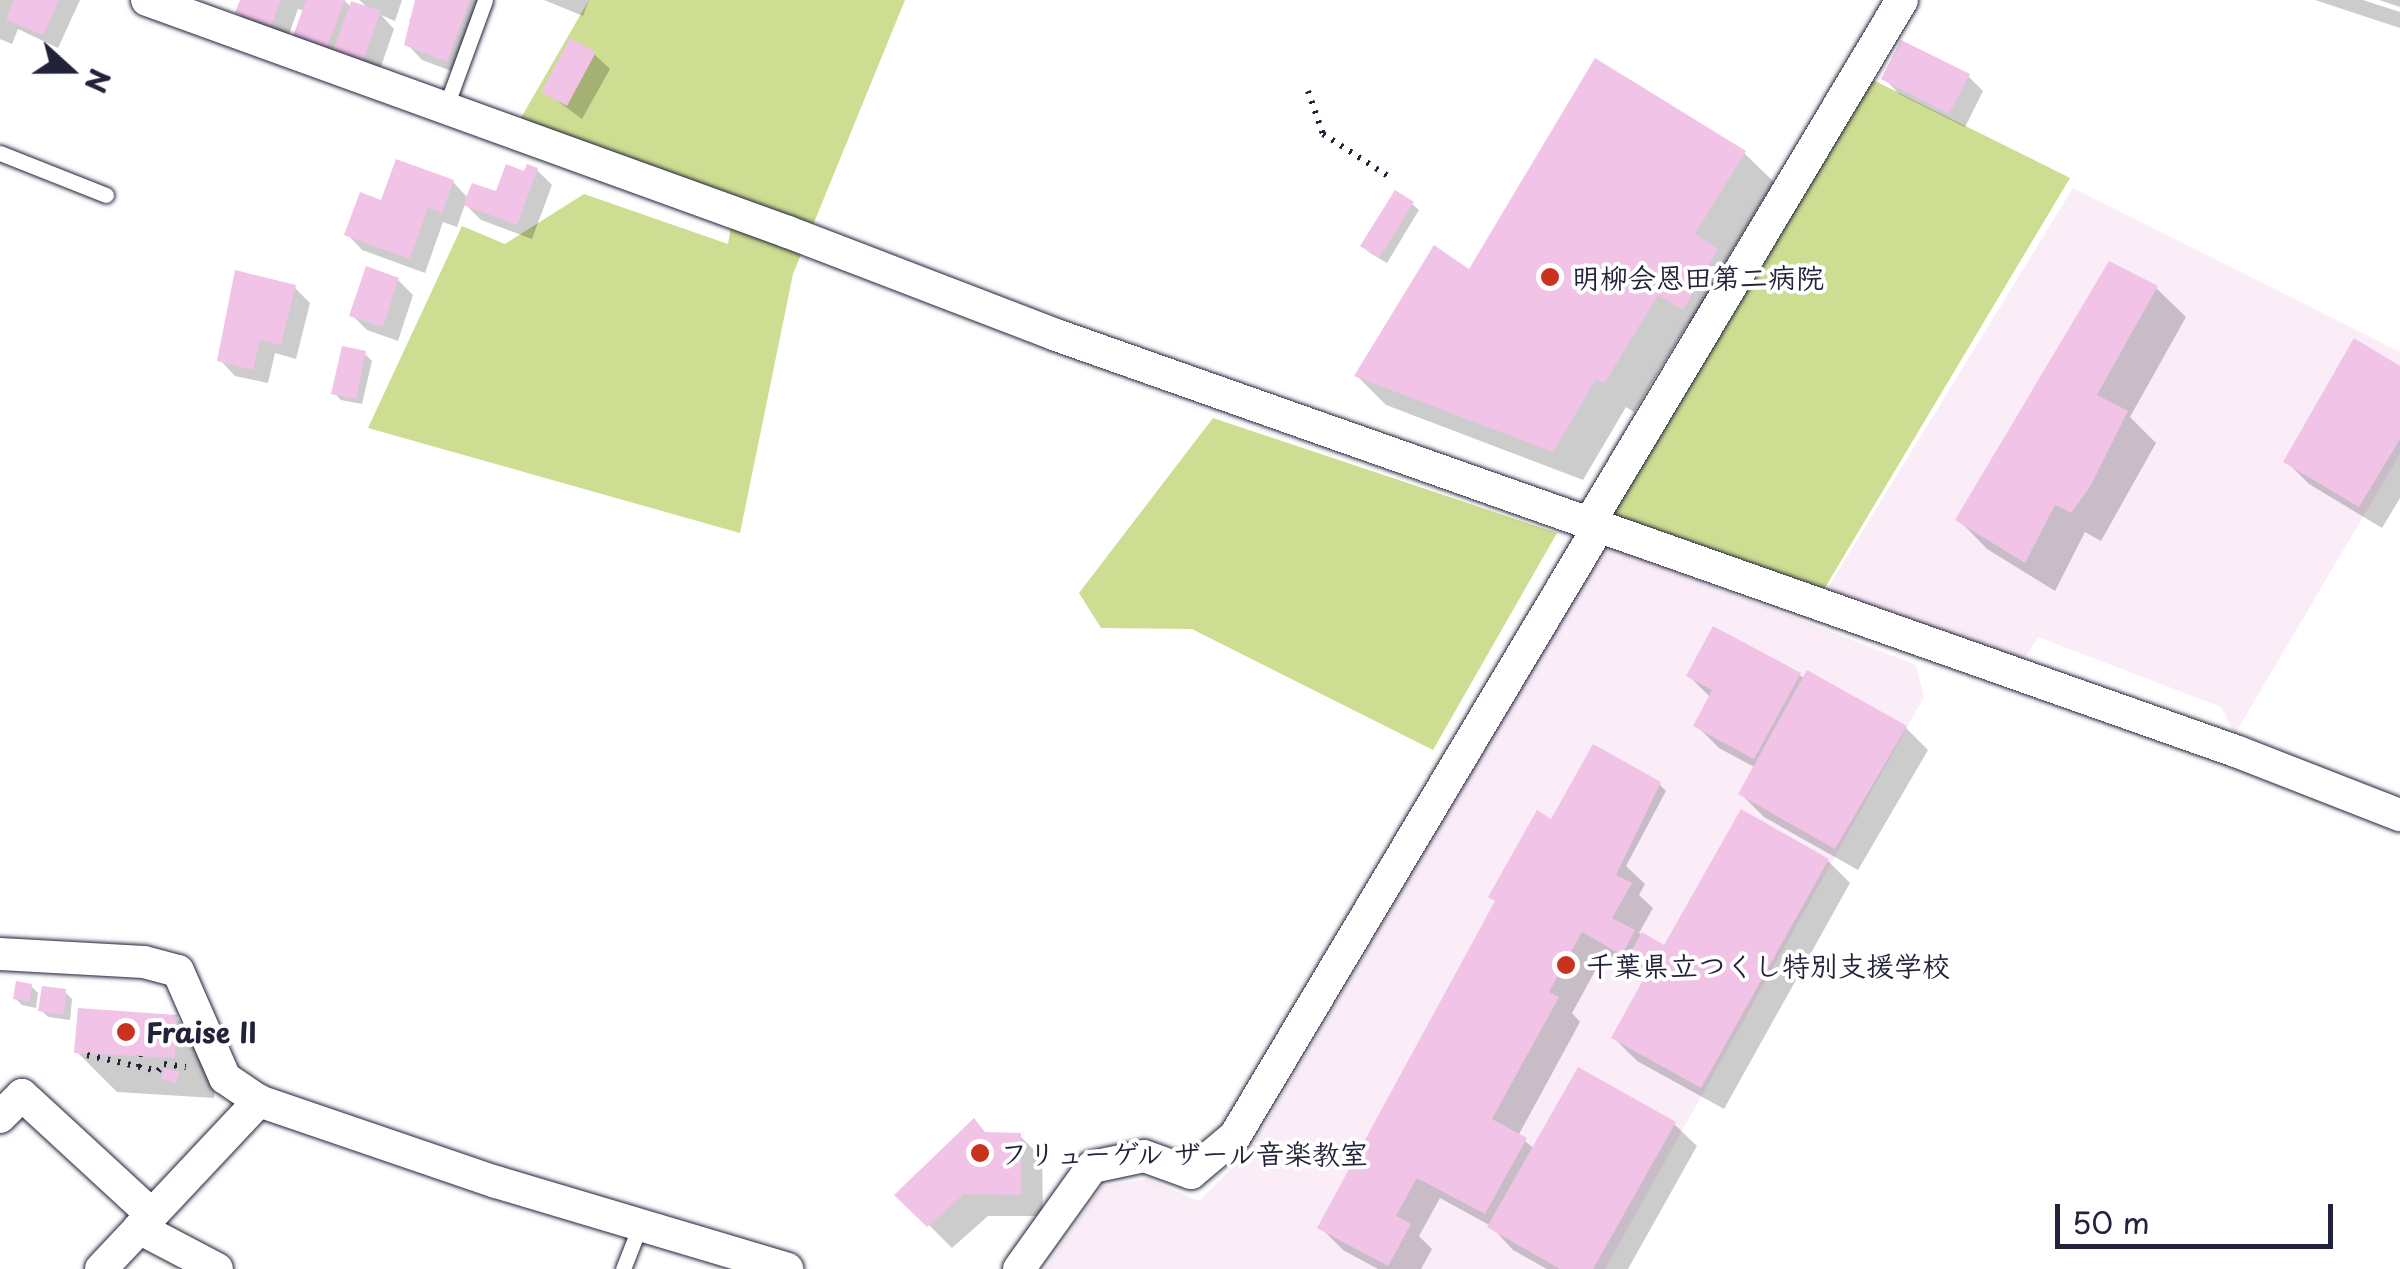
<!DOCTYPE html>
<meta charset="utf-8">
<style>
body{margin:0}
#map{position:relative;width:2400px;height:1269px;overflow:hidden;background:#fff;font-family:"Playpen Sans","Klee One",sans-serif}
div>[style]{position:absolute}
.built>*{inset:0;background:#faedf8}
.green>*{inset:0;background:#cddd91}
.shadow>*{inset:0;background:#0003}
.building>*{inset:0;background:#f0c3e7}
.path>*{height:6px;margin-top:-3px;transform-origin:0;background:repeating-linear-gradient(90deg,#22223b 0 2.5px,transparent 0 10.5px)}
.roads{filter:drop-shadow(0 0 2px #22223b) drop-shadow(0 0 2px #22223b)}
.lane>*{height:15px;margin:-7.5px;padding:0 7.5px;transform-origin:7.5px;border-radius:7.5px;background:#fff}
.street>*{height:32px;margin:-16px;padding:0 16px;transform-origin:16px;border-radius:16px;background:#fff}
.dots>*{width:28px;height:28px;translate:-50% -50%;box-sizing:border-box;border:5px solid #fff;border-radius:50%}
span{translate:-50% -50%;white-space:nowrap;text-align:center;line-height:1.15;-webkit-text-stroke:8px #fff;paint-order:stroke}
.poi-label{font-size:28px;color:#22223b;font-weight:700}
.left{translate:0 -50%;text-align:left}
.north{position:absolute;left:20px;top:20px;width:100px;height:100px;-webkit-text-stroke:8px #fff;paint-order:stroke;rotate:111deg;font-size:28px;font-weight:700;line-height:40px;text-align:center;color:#22223b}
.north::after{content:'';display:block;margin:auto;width:35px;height:45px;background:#22223b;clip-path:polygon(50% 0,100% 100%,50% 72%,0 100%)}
.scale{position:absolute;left:2055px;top:1204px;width:278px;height:45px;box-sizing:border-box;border:5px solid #22223b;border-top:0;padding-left:12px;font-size:30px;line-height:35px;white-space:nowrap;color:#22223b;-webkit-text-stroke:8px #fff;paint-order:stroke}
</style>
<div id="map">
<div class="built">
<div style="clip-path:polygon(2073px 188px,2400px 352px,2400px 454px,2235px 734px,2221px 707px,2038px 637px,2022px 662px,1827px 589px)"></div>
<div style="clip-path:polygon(1606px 544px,1916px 665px,1924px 697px,1605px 1269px,1045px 1269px,1102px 1186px,1147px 1179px,1199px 1201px,1250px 1150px)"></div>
</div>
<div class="green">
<div style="clip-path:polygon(589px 0,905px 0,793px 274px,740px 533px,368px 428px,462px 226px,505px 244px,584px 194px,728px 244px,734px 209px,515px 128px)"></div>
<div style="clip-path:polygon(1867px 77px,2070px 178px,1823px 591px,1609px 514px)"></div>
<div style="clip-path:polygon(1213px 418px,1557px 533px,1433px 750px,1192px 629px,1101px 628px,1079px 593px)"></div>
</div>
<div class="shadow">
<div style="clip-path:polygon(0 0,80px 0,58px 48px,18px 29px,12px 44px,0 39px)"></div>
<div style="clip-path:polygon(242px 0,344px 0,351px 7px,370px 10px,359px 0,402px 0,395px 21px,381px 15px,394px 29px,378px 75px,310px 54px,305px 11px,298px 9px,287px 40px,253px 28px,238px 13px)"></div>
<div style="clip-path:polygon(421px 0,481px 0,462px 75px,422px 60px,407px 44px,414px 26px,409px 21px)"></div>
<div style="clip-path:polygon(544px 0,589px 0,583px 16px)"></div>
<div style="clip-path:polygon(2315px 0,2363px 0,2400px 12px,2400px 28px)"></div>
<div style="clip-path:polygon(2379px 0,2400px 0,2400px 7px)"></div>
<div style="clip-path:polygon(594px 54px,610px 69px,582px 119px,544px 91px)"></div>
<div style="clip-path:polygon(1968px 76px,1983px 91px,1965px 127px,1899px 94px,1884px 78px)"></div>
<div style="clip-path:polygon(1744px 153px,1774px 182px,1726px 260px,1746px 280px,1713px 337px,1688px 323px,1634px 412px,1626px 407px,1583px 480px,1386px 405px,1357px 376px)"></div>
<div style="clip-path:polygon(537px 170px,552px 185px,532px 239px,481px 220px,465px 204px,457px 227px,443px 222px,425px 273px,362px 250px,347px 234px,383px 203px,453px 182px,468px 198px,497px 195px)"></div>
<div style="clip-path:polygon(1412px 204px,1419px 210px,1387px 263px,1370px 253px,1363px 246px)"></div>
<div style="clip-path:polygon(398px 280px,413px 295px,398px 341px,367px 330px,352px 315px)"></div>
<div style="clip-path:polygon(295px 288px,310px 303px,296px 359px,275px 353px,268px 383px,235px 376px,220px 360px)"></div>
<div style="clip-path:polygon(2156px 288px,2186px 317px,2130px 417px,2156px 443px,2101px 541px,2085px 532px,2055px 591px,1987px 549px,1958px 519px)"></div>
<div style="clip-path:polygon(365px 354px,372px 361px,362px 404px,341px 400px,334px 393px)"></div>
<div style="clip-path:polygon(2400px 367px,2400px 498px,2382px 528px,2309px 484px,2286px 461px)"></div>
<div style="clip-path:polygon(1799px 675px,1906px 728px,1928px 750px,1858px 870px,1764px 817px,1741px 794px,1756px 768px,1719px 748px,1696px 725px,1711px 698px,1689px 676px)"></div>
<div style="clip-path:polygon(1659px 784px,1666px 791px,1626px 866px,1645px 884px,1639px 895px,1653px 908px,1639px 933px,1665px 949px,1828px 861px,1850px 883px,1724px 1109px,1637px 1061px,1614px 1038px,1648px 977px,1605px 953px,1572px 1013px,1580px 1022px,1518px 1136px,1535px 1149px,1674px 1124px,1697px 1146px,1628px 1269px,1547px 1269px,1513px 1250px,1491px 1226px,1440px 1198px,1419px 1236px,1432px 1249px,1421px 1269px,1378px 1269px,1343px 1250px,1320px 1227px,1552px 822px)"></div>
<div style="clip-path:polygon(31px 986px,38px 993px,36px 1008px,22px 1005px,15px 998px)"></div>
<div style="clip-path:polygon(65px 992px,72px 999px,70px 1020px,48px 1017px,41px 1010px)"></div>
<div style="clip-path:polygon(175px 1017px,216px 1057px,214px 1098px,117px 1092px,77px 1052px)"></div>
<div style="clip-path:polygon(987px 1135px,1020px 1136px,1042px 1158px,1043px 1216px,988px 1216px,952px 1248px,898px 1194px)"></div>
</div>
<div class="building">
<div style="clip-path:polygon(14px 0,59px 0,43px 35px,6px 20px)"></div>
<div style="clip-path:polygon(240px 0,281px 0,271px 26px,235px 13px)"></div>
<div style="clip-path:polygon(306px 0,345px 0,325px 52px,292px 39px)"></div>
<div style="clip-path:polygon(415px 0,470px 0,447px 62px,404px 45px)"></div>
<div style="clip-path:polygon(351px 1px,381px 11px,362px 62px,333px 51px)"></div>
<div style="clip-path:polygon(570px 38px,596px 52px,567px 106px,541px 92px)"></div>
<div style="clip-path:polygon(1901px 40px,1970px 74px,1949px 114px,1881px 79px)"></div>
<div style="clip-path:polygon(1595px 58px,1746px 151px,1695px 234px,1718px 249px,1683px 310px,1658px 295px,1604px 384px,1596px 379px,1553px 452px,1354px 376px,1434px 245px,1469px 269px)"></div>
<div style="clip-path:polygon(396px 159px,454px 180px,442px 213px,428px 208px,410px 259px,344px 235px,360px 192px,381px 200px)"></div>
<div style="clip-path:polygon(506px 164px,524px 171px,527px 164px,538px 168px,517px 225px,463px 205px,472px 183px,496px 191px)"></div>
<div style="clip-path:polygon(1395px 190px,1414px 202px,1379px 258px,1360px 246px)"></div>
<div style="clip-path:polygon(2109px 261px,2158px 286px,2097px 395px,2128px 411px,2090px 487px,2071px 513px,2055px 505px,2025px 563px,1955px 520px)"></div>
<div style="clip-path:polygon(366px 266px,399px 278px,383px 327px,349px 316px)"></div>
<div style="clip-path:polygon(235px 270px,296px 285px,281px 345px,260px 340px,253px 370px,217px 361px)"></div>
<div style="clip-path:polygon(2354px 338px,2400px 366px,2400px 439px,2359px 507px,2283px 462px)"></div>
<div style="clip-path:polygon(342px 346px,366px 351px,356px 399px,331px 394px)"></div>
<div style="clip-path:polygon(1713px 626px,1801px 673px,1754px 759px,1693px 726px,1712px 690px,1686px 676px)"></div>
<div style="clip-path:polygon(1807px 670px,1907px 726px,1835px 849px,1738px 794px)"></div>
<div style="clip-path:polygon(1593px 744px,1661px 782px,1616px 875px,1632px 883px,1612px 918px,1635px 930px,1622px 955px,1582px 932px,1549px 992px,1559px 997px,1492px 1119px,1527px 1138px,1485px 1214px,1417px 1178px,1396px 1216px,1411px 1224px,1388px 1266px,1317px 1228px,1495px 901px,1488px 897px,1537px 810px,1551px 819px)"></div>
<div style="clip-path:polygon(1741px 809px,1829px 859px,1701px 1088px,1611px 1038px,1648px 971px,1627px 959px,1642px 932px,1664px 945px)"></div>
<div style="clip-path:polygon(16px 981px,32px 984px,30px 1002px,13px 999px)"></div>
<div style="clip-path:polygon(42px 986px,66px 989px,64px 1015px,38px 1011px)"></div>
<div style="clip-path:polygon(78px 1008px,177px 1015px,175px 1058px,74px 1053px)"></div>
<div style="clip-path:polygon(1578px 1067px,1676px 1122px,1593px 1269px,1560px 1269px,1487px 1227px)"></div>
<div style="clip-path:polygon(164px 1068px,179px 1072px,176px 1083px,161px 1079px)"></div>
<div style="clip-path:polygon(974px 1118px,985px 1132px,1021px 1133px,1021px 1195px,964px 1194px,927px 1227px,894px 1195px)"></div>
</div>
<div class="path">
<div style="left:1308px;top:91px;width:46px;rotate:70.8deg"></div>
<div style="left:1323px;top:134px;width:81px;rotate:32.9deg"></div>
<div style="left:87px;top:1055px;width:73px;rotate:12.7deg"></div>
<div style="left:158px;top:1071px;width:9px;rotate:-49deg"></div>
<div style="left:164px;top:1064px;width:22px;rotate:8deg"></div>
<div style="left:139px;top:1067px;width:11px;rotate:-85deg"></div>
</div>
<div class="roads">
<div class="lane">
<div style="left:445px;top:109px;width:116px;rotate:-69.8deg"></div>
<div style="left:0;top:153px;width:114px;rotate:21.6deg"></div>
<div style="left:623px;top:1269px;width:49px;rotate:-68.6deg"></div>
</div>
<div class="street">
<div style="left:147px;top:0;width:682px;rotate:19.9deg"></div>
<div style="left:788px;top:232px;width:287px;rotate:21deg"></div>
<div style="left:1056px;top:335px;width:1253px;rotate:19.43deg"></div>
<div style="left:2238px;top:752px;width:174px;rotate:21.3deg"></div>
<div style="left:1590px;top:522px;width:608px;rotate:-59.13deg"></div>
<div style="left:0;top:954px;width:144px;rotate:3.2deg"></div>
<div style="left:144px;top:962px;width:35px;rotate:15deg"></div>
<div style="left:178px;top:971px;width:117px;rotate:66.3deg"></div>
<div style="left:225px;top:1078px;width:41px;rotate:34.1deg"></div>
<div style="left:259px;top:1101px;width:250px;rotate:18.9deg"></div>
<div style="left:496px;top:1182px;width:304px;rotate:16.6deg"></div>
<div style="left:0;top:1117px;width:31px;rotate:-45deg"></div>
<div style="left:22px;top:1095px;width:176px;rotate:42.7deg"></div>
<div style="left:139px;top:1228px;width:88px;rotate:27.7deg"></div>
<div style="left:101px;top:1269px;width:231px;rotate:-46.8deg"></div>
<div style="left:1019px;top:1269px;width:125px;rotate:-54.4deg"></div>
<div style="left:1092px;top:1167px;width:53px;rotate:-11.9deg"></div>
<div style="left:1144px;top:1156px;width:50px;rotate:19.9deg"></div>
<div style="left:1191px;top:1173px;width:57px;rotate:-40.1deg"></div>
<div style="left:1235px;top:1136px;width:710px;rotate:-59.17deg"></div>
</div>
</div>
<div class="dots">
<div style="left:1550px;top:277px;background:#c8321e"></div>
<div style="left:1566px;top:965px;background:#c8321e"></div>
<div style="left:126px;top:1032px;background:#c8321e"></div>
<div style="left:980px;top:1153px;background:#c8321e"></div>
</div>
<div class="poi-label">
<span class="left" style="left:1572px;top:277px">明柳会恩田第二病院</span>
<span class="left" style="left:1586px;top:965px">千葉県立つくし特別支援学校</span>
<span class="left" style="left:146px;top:1032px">Fraise II</span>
<span class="left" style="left:1000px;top:1153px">フリューゲル ザール音楽教室</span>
</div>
<div class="north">N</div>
<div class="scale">50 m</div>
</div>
